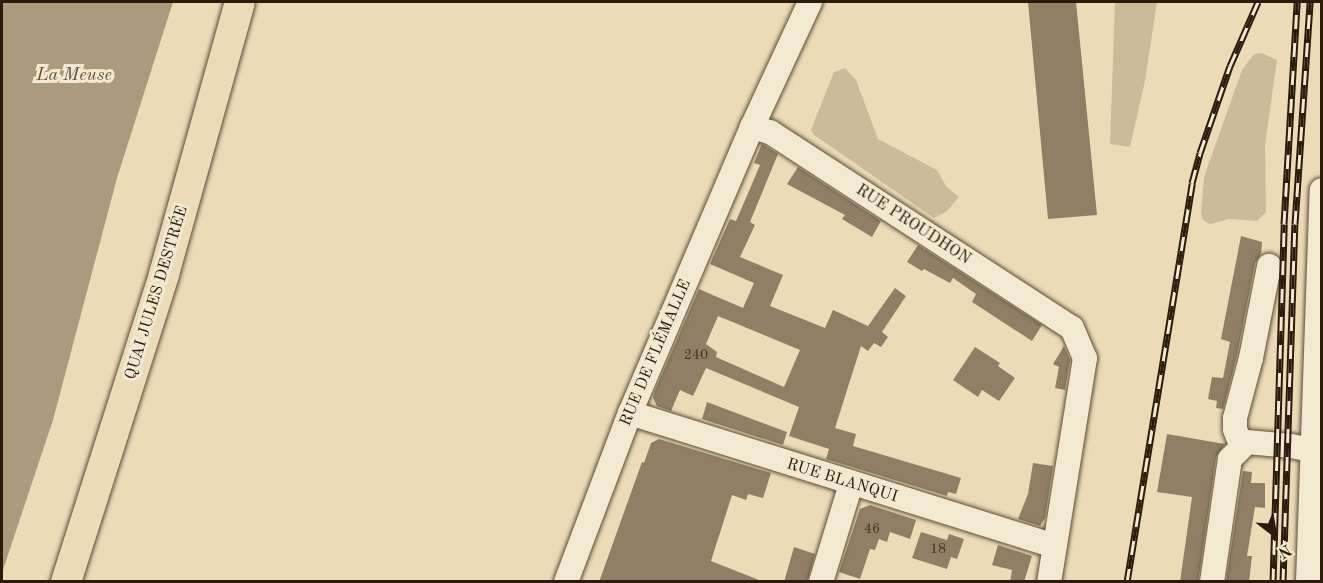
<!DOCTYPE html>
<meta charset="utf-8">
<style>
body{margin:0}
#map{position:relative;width:1323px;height:583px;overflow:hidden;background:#eddbb8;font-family:"Old Standard TT",serif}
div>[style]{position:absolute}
.green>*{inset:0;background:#ccba9b}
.water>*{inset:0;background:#ab9a7e}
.building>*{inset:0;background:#907f66}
.roads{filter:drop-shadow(0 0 2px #5c4b38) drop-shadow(0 0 2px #5c4b38)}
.minor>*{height:24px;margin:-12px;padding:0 12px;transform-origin:12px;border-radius:12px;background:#f3e8d1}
.major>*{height:30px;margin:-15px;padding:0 15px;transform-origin:15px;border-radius:15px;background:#eddbb8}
.rail>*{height:7px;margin-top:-3.5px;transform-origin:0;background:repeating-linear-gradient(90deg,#f3e8d1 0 14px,#2c1b0d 0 28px);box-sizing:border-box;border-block:2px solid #2c1b0d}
span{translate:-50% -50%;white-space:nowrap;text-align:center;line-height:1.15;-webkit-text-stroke:6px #f3e8d1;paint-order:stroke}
.number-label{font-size:14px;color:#453423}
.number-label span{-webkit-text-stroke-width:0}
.street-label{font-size:16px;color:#2c1b0d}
.water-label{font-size:18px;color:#5f4e3a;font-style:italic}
.frame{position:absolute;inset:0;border:3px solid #2c1b0d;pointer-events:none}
.north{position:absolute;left:1245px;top:505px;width:60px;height:60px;-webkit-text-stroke:4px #f3e8d1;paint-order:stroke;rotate:149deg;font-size:16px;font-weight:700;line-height:24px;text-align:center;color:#2c1b0d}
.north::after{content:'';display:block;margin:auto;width:21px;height:27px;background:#2c1b0d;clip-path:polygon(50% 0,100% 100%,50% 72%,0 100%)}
</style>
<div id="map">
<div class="green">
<div style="clip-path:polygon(1115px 2px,1157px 2px,1145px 81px,1130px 147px,1110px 144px)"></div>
<div style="clip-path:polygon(1262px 53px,1277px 60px,1265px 145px,1266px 212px,1257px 221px,1229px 219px,1210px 224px,1203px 220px,1201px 213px,1204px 177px,1242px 70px,1254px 54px)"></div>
<div style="clip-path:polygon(845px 68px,856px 80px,878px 139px,937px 170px,946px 186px,959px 197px,946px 212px,934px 218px,814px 135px,811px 130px,834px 72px)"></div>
</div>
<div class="water">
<div style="clip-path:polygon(2px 2px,173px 2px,117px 178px,53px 420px,2px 573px)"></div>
</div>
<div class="building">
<div style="clip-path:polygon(1028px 2px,1076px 2px,1097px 215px,1048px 219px)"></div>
<div style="clip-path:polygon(evenodd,762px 144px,778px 154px,750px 222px,755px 225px,740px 257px,783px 275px,770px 306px,825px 328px,833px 310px,868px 326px,895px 288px,906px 296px,882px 332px,888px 337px,881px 347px,874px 343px,868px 351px,861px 346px,835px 428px,856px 434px,853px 446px,961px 478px,956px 494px,948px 492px,947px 496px,826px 459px,829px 449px,789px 436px,799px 407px,706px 368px,693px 396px,680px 390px,671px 411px,657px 406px,653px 398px,654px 393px,699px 289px,743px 308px,754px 283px,710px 264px,730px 219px,736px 221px,746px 198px,760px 165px,754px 163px,762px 144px,718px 316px,800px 350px,784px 387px,716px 357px,717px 352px,706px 344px,718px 316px)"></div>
<div style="clip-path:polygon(798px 167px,881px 221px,872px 237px,842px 219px,845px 215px,787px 184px)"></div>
<div style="clip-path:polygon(1241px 236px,1262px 242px,1261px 254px,1255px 263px,1237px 355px,1223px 409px,1216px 408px,1217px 401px,1208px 399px,1212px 377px,1223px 378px,1230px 342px,1221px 339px)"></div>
<div style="clip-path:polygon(918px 245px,1042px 325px,1032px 341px,972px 302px,976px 294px,953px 278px,950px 283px,924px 269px,922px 271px,907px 262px)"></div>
<div style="clip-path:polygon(1064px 346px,1070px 360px,1065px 390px,1055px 388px,1059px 367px,1053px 364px)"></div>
<div style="clip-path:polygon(975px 347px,1000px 363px,998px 366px,1015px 378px,999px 401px,982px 390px,978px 397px,953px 380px)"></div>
<div style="clip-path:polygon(707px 402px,787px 432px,783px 445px,702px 419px)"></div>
<div style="clip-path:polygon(1167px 434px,1225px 444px,1216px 457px,1198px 582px,1180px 582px,1192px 497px,1157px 492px)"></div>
<div style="clip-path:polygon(659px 439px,771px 473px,763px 498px,748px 494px,746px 500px,732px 495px,711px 561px,764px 582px,599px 582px,642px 462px,644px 463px,651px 443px)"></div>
<div style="clip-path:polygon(1033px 463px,1053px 466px,1045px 518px,1040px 526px,1018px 519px,1028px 494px)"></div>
<div style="clip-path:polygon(1243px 471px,1252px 472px,1251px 483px,1265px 483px,1265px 508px,1255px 507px,1247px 556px,1252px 556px,1249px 582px,1226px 582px)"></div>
<div style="clip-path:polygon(870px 505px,916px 520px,910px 539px,890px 532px,887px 542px,879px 539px,875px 550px,870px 549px,860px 579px,839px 572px,860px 509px)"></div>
<div style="clip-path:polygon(921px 532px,947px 540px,949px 534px,964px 539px,957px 559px,951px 557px,947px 569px,912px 558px)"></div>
<div style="clip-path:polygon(998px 545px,1032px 556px,1024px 582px,1010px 582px,1012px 570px,992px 565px)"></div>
<div style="clip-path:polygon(794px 547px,815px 554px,807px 582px,784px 582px)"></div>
</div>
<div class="roads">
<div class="minor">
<div style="left:752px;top:127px;width:19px;rotate:16deg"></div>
<div style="left:770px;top:132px;width:360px;rotate:33deg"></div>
<div style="left:1072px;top:328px;width:33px;rotate:67deg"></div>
<div style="left:1085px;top:358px;width:227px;rotate:99.1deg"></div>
<div style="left:630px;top:413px;width:445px;rotate:17.4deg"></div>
<div style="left:1241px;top:445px;width:17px;rotate:-111deg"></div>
<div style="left:1235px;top:429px;width:11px;rotate:-90deg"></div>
<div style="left:1235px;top:418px;width:62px;rotate:-75.1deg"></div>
<div style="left:1251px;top:358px;width:94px;rotate:-78.9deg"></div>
<div style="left:566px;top:582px;width:181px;rotate:-69.3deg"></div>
<div style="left:630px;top:413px;width:311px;rotate:-66.9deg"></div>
<div style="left:752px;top:127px;width:138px;rotate:-65.1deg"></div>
<div style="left:821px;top:582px;width:102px;rotate:-73deg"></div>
<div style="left:1212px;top:582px;width:124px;rotate:-81.7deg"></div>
<div style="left:1230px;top:459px;width:24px;rotate:-45deg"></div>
<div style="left:1247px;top:442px;width:44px;rotate:5.2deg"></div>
<div style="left:1291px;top:446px;width:32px;rotate:11deg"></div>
<div style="left:1308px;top:582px;width:392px;rotate:-88deg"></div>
</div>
<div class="major">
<div style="left:66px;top:582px;width:323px;rotate:-72.3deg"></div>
<div style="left:164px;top:274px;width:282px;rotate:-74.4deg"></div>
</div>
</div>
<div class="rail">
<div style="left:1127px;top:582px;width:404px;rotate:-80.7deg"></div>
<div style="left:1192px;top:183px;width:31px;rotate:-75deg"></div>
<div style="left:1200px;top:153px;width:92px;rotate:-71deg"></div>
<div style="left:1230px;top:66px;width:70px;rotate:-66.4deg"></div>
<div style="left:1273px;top:582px;width:358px;rotate:-88.2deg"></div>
<div style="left:1284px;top:224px;width:222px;rotate:-86.6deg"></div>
<div style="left:1283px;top:582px;width:358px;rotate:-88.1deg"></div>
<div style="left:1295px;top:224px;width:223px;rotate:-86.1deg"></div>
</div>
<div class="number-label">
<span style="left:696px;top:355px">240</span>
<span style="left:872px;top:529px">46</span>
<span style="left:938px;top:549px">18</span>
</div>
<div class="street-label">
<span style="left:913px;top:225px;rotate:33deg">RUE PROUDHON</span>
<span style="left:157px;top:293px;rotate:-73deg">QUAI JULES DESTRÉE</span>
<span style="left:656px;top:353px;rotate:-67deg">RUE DE FLÉMALLE</span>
<span style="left:842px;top:481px;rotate:17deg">RUE BLANQUI</span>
</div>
<div class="water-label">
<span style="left:74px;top:75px">La Meuse</span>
</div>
<div class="frame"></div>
<div class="north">N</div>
</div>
